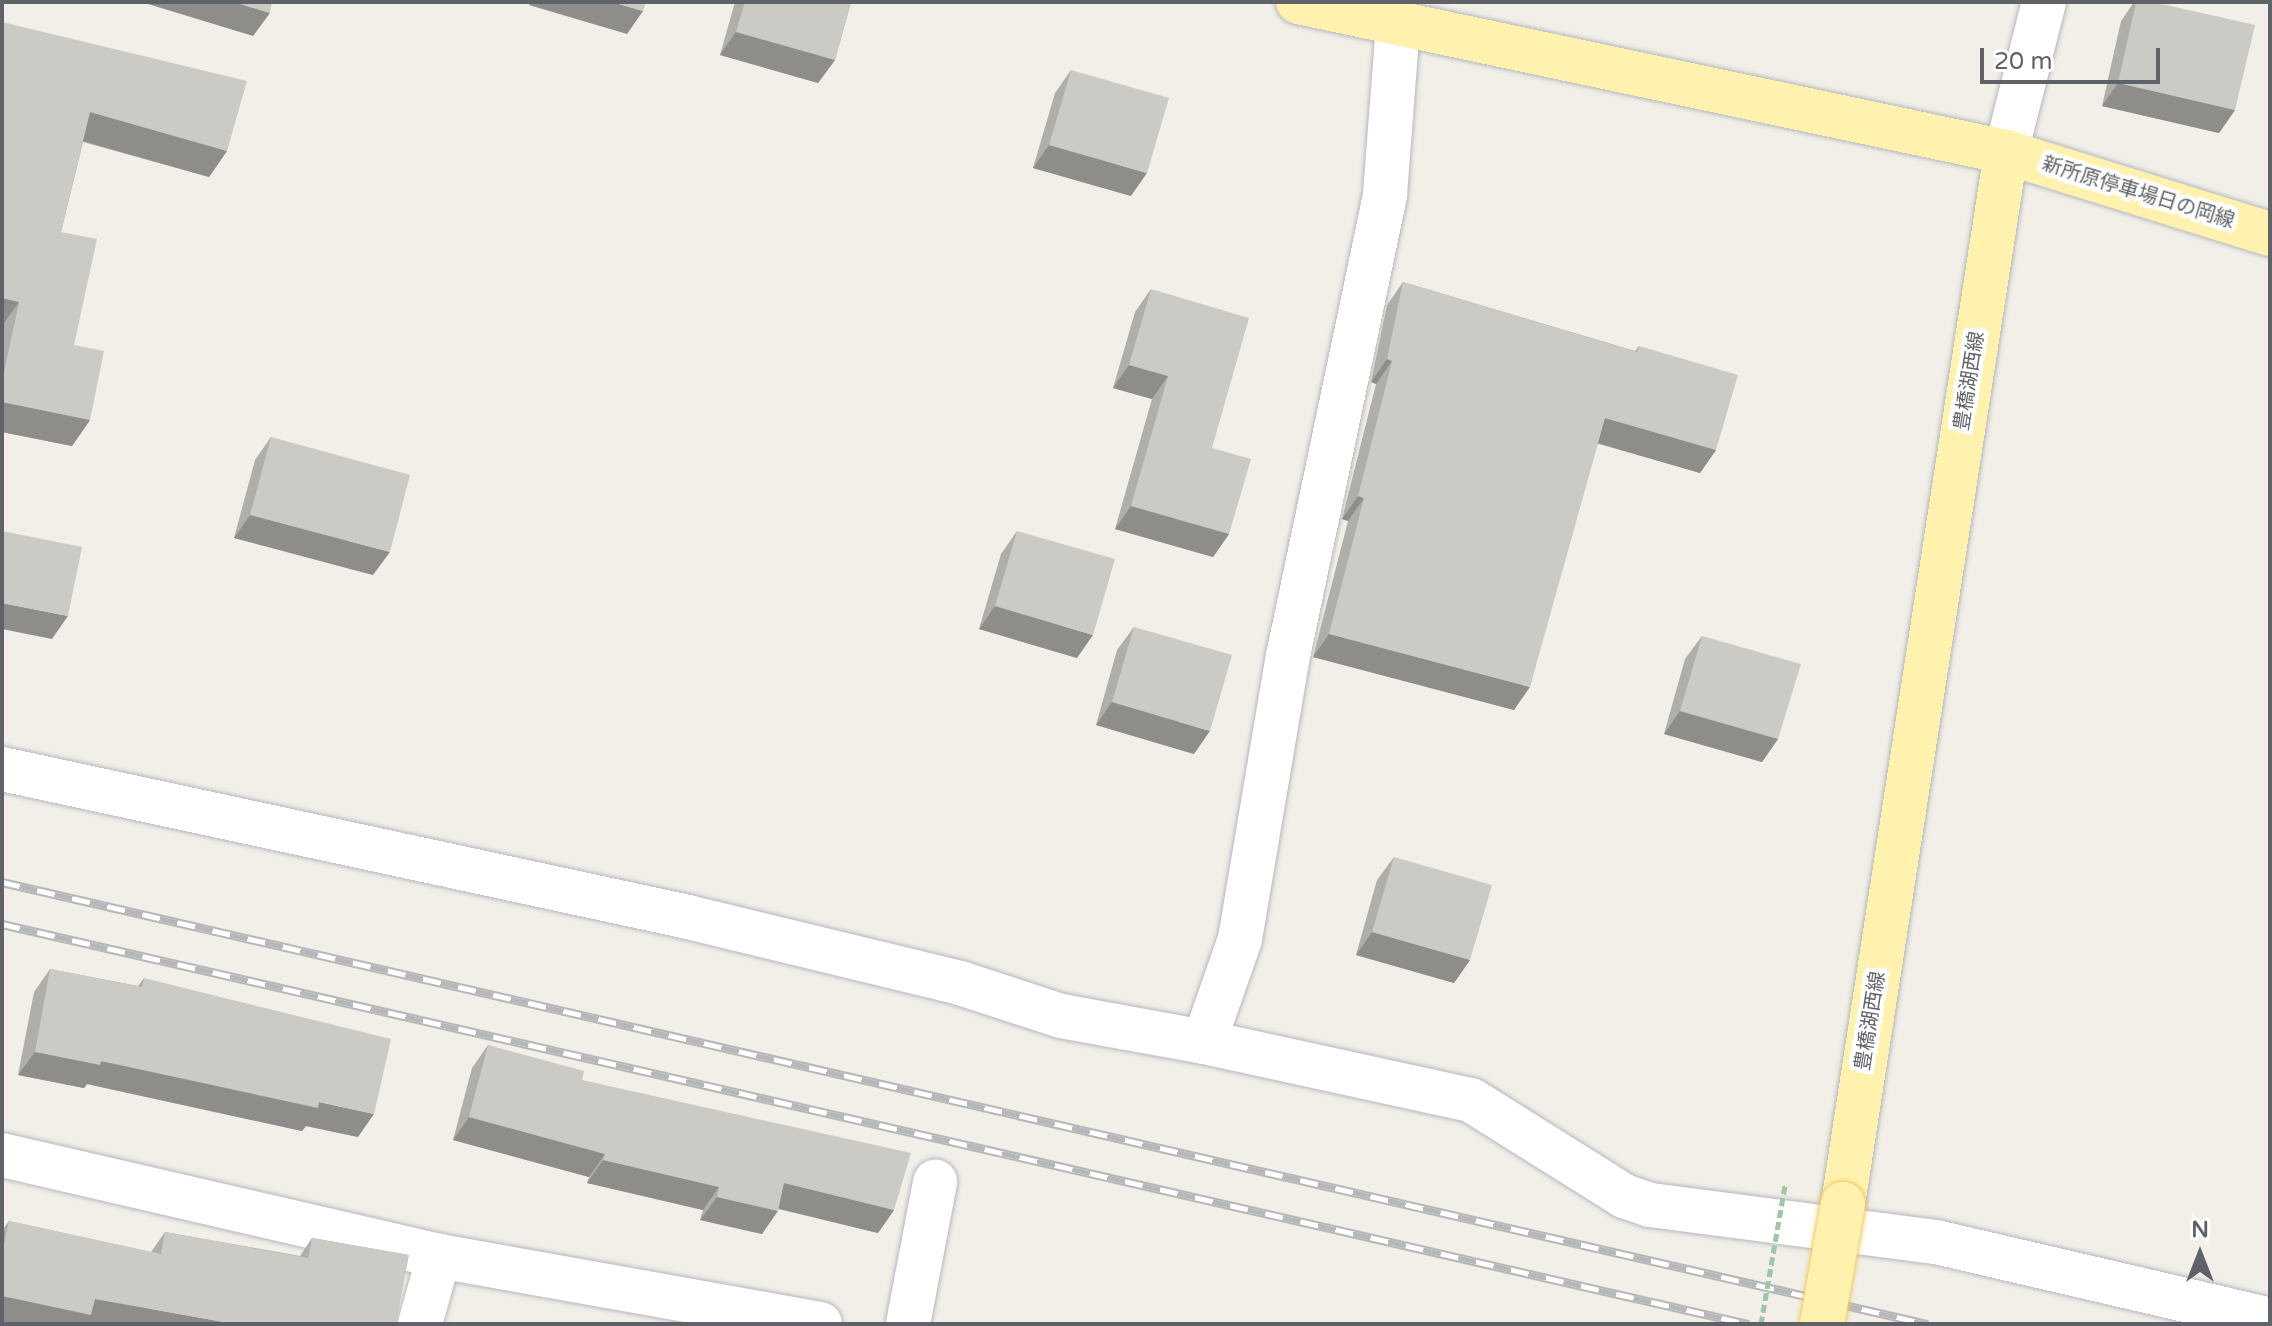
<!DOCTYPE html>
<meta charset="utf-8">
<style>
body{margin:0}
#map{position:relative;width:2272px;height:1326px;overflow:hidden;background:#f1efe8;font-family:"Varela Round","Noto Sans JP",sans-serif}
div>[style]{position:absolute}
.roads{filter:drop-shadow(0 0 2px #b5b8bc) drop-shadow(0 0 2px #b5b8bc)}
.minor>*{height:44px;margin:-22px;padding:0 22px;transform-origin:22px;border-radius:22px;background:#fff}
.major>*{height:44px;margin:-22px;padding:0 22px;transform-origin:22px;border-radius:22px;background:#fff2af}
.rail>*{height:9px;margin-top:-4.5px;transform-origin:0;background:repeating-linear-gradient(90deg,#fff 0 18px,#b6b7b8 0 36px);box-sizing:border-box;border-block:2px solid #b6b7b8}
.path-bridge>*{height:5px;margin-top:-2.5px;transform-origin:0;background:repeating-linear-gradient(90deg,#9cc7a9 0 8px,transparent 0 12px)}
.bridges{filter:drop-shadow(0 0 2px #f2c960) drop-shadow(0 0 2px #f2c960)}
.major-bridge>*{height:44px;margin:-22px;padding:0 22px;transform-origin:22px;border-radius:22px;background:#fff2af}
.wall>*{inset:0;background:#afaea9}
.shaded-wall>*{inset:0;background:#8f8d8a}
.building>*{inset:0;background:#cccac5}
span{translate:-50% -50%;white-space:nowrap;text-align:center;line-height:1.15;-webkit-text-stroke:8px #fff;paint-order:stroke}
.street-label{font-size:20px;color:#5f6368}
.frame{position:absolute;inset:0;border:4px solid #5f6368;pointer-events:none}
.north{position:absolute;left:2160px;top:1214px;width:80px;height:80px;-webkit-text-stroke:6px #fff;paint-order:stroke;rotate:0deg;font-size:22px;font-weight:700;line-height:32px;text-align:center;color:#5f6368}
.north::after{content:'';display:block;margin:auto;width:28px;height:36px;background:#5f6368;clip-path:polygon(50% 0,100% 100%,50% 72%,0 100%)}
.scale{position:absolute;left:1980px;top:48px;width:180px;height:36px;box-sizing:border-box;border:4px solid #5f6368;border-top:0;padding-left:10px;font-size:24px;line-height:28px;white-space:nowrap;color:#5f6368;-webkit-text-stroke:6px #fff;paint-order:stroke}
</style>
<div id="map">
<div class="roads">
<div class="minor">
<div style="left:2006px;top:152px;width:155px;rotate:-75.8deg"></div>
<div style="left:2px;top:769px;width:702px;rotate:12.17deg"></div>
<div style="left:688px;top:917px;width:280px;rotate:13.6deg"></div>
<div style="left:960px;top:983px;width:106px;rotate:18.1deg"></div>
<div style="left:1061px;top:1016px;width:145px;rotate:10.3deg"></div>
<div style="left:1204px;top:1042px;width:109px;rotate:-70.7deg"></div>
<div style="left:1240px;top:939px;width:287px;rotate:-80.4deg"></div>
<div style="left:1288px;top:656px;width:472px;rotate:-78.1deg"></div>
<div style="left:1385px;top:194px;width:170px;rotate:-85.6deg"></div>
<div style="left:1204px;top:1042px;width:273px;rotate:12.3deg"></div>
<div style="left:1471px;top:1100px;width:181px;rotate:32.1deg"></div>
<div style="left:1624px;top:1196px;width:28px;rotate:19deg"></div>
<div style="left:1650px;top:1205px;width:288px;rotate:7.4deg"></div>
<div style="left:1936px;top:1242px;width:343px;rotate:13.1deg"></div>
<div style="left:2px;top:1155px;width:449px;rotate:13deg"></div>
<div style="left:439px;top:1256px;width:387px;rotate:10.1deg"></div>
<div style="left:420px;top:1324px;width:71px;rotate:-74.4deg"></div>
<div style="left:908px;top:1324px;width:145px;rotate:-79.2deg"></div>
</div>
<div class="major">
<div style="left:1298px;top:2px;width:724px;rotate:11.96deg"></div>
<div style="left:2006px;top:152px;width:276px;rotate:17.3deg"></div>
<div style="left:1843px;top:1204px;width:1065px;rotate:-81.19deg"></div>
</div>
</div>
<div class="rail">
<div style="left:2px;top:882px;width:1976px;rotate:12.93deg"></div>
<div style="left:2px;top:924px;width:1792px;rotate:12.9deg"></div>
</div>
<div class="path-bridge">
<div style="left:1761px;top:1324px;width:141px;rotate:-80.2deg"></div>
</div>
<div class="bridges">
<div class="major-bridge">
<div style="left:1822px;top:1324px;width:122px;rotate:-80.1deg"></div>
</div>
</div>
<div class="wall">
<div style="clip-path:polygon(735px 2px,851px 2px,835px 60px,818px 83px,720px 55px)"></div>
<div style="clip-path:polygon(2134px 2px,2153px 2px,2235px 110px,2219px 133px,2102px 106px,2121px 21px)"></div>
<div style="clip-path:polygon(2px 22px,227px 151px,209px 177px,83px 142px,61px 232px,74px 345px,90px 420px,72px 446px,2px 432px)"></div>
<div style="clip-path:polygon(1071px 70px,1131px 196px,1033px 168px,1055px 93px)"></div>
<div style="clip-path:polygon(1403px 282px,1635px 351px,1639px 346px,1716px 450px,1700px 473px,1598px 443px,1514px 710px,1313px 657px,1348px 521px,1342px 519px,1376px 384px,1371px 382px,1387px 305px)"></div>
<div style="clip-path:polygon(1151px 289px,1212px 448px,1229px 534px,1213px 557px,1115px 529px,1152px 399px,1113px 388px,1135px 312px)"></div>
<div style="clip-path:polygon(271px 437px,373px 575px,234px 538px,255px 460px)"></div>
<div style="clip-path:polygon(1017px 531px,1077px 658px,979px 629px,1001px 554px)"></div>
<div style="clip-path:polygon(1134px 627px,1194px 754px,1096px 725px,1117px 650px)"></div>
<div style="clip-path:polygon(1702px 636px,1778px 739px,1762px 762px,1664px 734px,1685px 659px)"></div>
<div style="clip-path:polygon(1394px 857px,1470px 960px,1454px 983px,1356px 955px,1377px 880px)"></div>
<div style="clip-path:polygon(50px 969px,138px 986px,144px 978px,358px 1137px,306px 1126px,302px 1131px,87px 1084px,84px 1088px,18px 1075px,34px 992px)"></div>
<div style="clip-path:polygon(488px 1045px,582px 1080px,894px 1210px,878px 1233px,778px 1209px,762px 1234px,700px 1220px,703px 1210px,587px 1183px,589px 1177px,453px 1140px,472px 1068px)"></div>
<div style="clip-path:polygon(9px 1221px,151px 1252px,165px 1232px,300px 1256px,312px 1238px,409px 1255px,85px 1324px,9px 1324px,2px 1323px,2px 1231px)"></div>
</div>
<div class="shaded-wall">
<div style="clip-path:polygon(149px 2px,234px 2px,270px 13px,253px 36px,148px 4px)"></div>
<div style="clip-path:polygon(531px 2px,612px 2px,643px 11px,627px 34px,529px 5px)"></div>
<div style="clip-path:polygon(736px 32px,835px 60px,818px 83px,720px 55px)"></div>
<div style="clip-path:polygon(2118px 83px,2235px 110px,2219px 133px,2102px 106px)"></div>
<div style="clip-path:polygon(90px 112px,227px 151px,209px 177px,72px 138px)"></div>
<div style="clip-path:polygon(1049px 145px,1147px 173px,1131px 196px,1033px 168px)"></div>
<div style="clip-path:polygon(2px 298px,19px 302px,2px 326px)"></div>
<div style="clip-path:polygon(1387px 359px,1392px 361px,1376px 384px,1371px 382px)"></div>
<div style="clip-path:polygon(1129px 365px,1168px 376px,1152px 399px,1113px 388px)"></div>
<div style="clip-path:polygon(2px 402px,90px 420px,72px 446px,2px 432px)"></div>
<div style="clip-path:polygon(1605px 418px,1716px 450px,1700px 473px,1589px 441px)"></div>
<div style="clip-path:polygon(1358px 496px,1364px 498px,1348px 521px,1342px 519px)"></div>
<div style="clip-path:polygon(1131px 506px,1229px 534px,1213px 557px,1115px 529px)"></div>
<div style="clip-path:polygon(250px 515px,390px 552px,373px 575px,234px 538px)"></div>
<div style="clip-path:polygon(2px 603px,68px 616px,52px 639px,2px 629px)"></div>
<div style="clip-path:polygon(995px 606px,1093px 635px,1077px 658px,979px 629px)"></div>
<div style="clip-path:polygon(1329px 634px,1530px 687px,1514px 710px,1313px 657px)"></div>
<div style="clip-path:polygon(1112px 702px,1210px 731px,1194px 754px,1096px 725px)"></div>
<div style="clip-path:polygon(1680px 711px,1778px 739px,1762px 762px,1664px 734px)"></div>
<div style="clip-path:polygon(1372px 932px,1470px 960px,1454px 983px,1356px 955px)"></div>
<div style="clip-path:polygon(35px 1052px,101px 1061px,319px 1102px,374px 1114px,358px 1137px,306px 1126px,302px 1131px,87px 1084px,84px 1088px,18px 1075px)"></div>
<div style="clip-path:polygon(469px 1117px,605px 1154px,589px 1177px,453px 1140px)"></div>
<div style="clip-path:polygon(603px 1160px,719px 1187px,703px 1210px,587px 1183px)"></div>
<div style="clip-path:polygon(784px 1183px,894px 1210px,878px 1233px,768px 1206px)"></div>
<div style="clip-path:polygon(717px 1197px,778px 1211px,762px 1234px,700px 1220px)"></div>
<div style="clip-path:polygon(2px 1296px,95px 1299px,235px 1324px,9px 1324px,2px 1323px)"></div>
</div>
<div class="building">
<div style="clip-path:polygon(234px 2px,272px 2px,270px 13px)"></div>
<div style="clip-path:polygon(612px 2px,646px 2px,643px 11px)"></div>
<div style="clip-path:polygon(745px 2px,851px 2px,835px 60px,736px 32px)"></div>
<div style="clip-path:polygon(2136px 2px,2153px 2px,2255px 25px,2235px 110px,2118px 83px)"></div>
<div style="clip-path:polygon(2px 22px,247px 81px,227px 151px,90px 112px,61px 232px,97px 239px,74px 345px,104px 351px,90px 420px,2px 402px,2px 382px,19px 302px,2px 298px)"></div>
<div style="clip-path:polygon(1071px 70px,1169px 98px,1147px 173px,1049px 145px)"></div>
<div style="clip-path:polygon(1403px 282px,1637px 352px,1639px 346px,1738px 375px,1716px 450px,1605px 418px,1530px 687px,1329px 634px,1364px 498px,1358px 496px,1392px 361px,1387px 359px)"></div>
<div style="clip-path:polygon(1151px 289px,1249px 318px,1212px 448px,1251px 459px,1229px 534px,1131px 506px,1168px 376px,1129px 365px)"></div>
<div style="clip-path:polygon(271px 437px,410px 475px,390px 552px,250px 515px)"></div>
<div style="clip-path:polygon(2px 531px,82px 547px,68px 616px,2px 603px)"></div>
<div style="clip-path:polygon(1017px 531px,1115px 559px,1093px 635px,995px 606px)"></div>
<div style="clip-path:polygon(1134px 627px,1232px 655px,1210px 731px,1112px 702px)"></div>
<div style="clip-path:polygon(1702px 636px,1801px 664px,1778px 739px,1680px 711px)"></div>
<div style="clip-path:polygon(1394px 857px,1492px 885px,1470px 960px,1372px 932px)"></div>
<div style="clip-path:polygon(50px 969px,142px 987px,144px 978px,391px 1039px,374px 1114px,319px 1102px,318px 1108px,101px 1061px,100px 1065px,35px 1052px)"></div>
<div style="clip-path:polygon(488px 1045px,584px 1071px,582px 1080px,911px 1153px,894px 1210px,784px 1183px,778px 1211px,717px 1197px,719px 1187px,603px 1160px,605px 1154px,469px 1117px)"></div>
<div style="clip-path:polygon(9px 1221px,161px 1254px,165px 1232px,308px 1258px,312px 1238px,409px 1255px,396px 1324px,235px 1324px,95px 1299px,91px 1315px,2px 1296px,2px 1253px)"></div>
</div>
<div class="street-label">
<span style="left:2138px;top:193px;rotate:17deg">新所原停車場日の岡線</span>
<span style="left:1970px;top:381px;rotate:-81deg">豊橋湖西線</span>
<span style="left:1871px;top:1021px;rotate:-81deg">豊橋湖西線</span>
</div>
<div class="frame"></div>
<div class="north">N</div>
<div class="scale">20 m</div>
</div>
